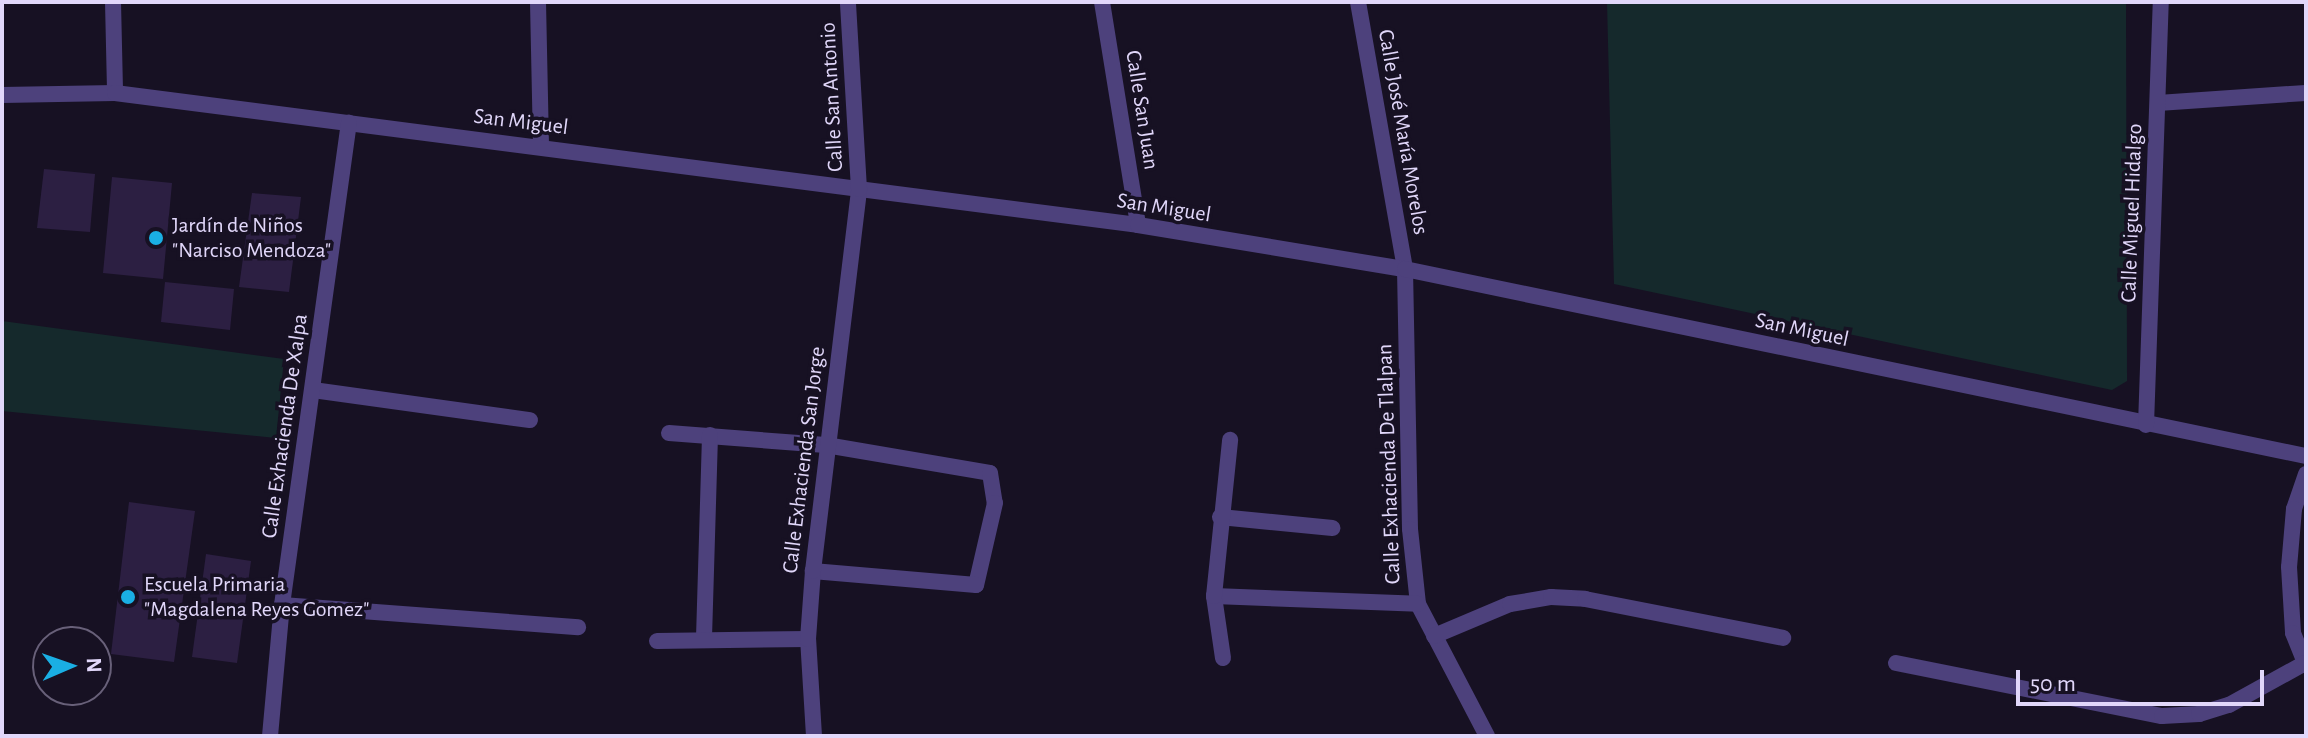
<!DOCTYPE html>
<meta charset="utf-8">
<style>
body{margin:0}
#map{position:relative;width:2308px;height:738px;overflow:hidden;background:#171123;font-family:"Alegreya Sans",sans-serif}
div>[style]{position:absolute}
.green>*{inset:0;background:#15292c}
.building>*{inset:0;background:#2c1f42}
.street>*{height:16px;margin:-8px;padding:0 8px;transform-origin:8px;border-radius:8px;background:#4d417c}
.dots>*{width:22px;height:22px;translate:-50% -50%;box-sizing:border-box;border:4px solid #171123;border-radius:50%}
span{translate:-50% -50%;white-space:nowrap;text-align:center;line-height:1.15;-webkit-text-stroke:7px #171123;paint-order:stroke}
.street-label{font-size:22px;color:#e1d7fa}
.poi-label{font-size:22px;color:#e1d7fa}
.left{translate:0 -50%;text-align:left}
.frame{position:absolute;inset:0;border:4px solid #e1d7fa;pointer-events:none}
.north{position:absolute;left:32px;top:626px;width:80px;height:80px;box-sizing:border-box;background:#171123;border:2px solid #686079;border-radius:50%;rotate:88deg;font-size:22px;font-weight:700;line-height:32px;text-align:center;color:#e1d7fa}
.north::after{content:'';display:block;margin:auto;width:28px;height:36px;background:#1aafe4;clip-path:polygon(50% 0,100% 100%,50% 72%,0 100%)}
.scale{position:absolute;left:2016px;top:670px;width:248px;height:36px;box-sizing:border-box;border:4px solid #e1d7fa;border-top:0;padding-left:10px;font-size:24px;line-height:28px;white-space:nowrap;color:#e1d7fa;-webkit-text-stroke:6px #171123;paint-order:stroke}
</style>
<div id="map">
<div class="green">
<div style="clip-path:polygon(1607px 2px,2126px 2px,2127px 381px,2112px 390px,1614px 284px)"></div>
<div style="clip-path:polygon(2px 321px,284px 359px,276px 438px,2px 411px)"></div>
</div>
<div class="building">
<div style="clip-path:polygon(44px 169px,95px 174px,90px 232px,37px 228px)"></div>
<div style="clip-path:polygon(112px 177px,172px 183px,163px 279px,103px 273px)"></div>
<div style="clip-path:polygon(252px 193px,301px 197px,289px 292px,239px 287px)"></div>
<div style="clip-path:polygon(165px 282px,234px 289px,230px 330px,161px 322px)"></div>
<div style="clip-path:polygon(129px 502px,195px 511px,174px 662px,111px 654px)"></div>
<div style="clip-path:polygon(206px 554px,251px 561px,237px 663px,192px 657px)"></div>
</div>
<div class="street">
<div style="left:113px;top:2px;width:91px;rotate:88.7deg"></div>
<div style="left:538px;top:2px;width:144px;rotate:88.8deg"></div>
<div style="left:1102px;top:2px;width:226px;rotate:80.8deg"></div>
<div style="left:1358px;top:2px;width:271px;rotate:80deg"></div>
<div style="left:1405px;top:269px;width:260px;rotate:88.9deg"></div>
<div style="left:1410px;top:529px;width:75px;rotate:83.9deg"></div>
<div style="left:1418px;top:604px;width:149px;rotate:62.4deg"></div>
<div style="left:2px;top:95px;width:113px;rotate:-1deg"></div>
<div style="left:115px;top:93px;width:1031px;rotate:7.35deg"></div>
<div style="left:1138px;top:225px;width:271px;rotate:9.4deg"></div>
<div style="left:1405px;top:269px;width:920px;rotate:11.73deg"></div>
<div style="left:2158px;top:103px;width:148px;rotate:-3.9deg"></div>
<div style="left:313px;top:390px;width:219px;rotate:7.9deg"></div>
<div style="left:2146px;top:425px;width:423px;rotate:-88deg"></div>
<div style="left:669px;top:433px;width:157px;rotate:4.4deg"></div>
<div style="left:826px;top:445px;width:166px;rotate:9.7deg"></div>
<div style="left:990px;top:473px;width:30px;rotate:81deg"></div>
<div style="left:995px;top:503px;width:84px;rotate:103deg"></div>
<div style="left:976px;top:585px;width:164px;rotate:-175.1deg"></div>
<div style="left:2306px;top:474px;width:37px;rotate:109deg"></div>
<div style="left:2294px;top:509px;width:58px;rotate:94.9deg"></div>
<div style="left:2289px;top:567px;width:66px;rotate:86.5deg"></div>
<div style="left:2293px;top:633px;width:35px;rotate:68deg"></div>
<div style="left:1220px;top:517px;width:113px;rotate:5.6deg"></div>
<div style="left:1214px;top:596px;width:204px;rotate:2.2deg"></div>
<div style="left:282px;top:605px;width:297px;rotate:4.3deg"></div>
<div style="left:1434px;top:636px;width:82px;rotate:-22.8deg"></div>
<div style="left:1510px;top:604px;width:42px;rotate:-9.7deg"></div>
<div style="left:1551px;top:597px;width:34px;rotate:3deg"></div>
<div style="left:1585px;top:599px;width:202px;rotate:11.1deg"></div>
<div style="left:704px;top:638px;width:203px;rotate:-88.3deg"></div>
<div style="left:657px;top:641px;width:151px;rotate:-0.8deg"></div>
<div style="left:1223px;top:658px;width:63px;rotate:-98.3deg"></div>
<div style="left:1214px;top:596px;width:157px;rotate:-84.1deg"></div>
<div style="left:1896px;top:663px;width:271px;rotate:11.3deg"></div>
<div style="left:2162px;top:716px;width:37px;rotate:-3deg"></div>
<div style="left:2199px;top:714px;width:31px;rotate:-17deg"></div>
<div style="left:2229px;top:705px;width:87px;rotate:-28.9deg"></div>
<div style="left:270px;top:736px;width:132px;rotate:-84.8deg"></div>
<div style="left:282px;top:605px;width:487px;rotate:-82.1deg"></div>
<div style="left:814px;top:736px;width:97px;rotate:-93.5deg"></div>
<div style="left:808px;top:639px;width:68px;rotate:-85.8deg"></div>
<div style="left:813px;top:571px;width:385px;rotate:-83.1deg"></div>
<div style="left:859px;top:189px;width:187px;rotate:-93.4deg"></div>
</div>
<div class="dots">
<div style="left:156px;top:238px;background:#1aafe4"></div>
<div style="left:128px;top:597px;background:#1aafe4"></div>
</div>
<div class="street-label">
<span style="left:832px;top:97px;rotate:-93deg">Calle San Antonio</span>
<span style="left:1142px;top:110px;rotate:81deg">Calle San Juan</span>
<span style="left:521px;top:122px;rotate:7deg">San Miguel</span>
<span style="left:1403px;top:132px;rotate:80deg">Calle José María Morelos</span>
<span style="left:1164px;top:208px;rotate:9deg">San Miguel</span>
<span style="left:2132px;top:213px;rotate:-88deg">Calle Miguel Hidalgo</span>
<span style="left:1802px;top:330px;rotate:12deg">San Miguel</span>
<span style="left:285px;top:426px;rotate:-82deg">Calle Exhacienda De Xalpa</span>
<span style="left:804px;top:460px;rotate:-83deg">Calle Exhacienda San Jorge</span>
<span style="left:1389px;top:464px;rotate:-92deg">Calle Exhacienda De Tlalpan</span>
</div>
<div class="poi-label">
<span class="left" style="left:172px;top:238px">Jardín de Niños<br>"Narciso Mendoza"</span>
<span class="left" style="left:144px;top:597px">Escuela Primaria<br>"Magdalena Reyes Gomez"</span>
</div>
<div class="frame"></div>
<div class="north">N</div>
<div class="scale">50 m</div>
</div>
